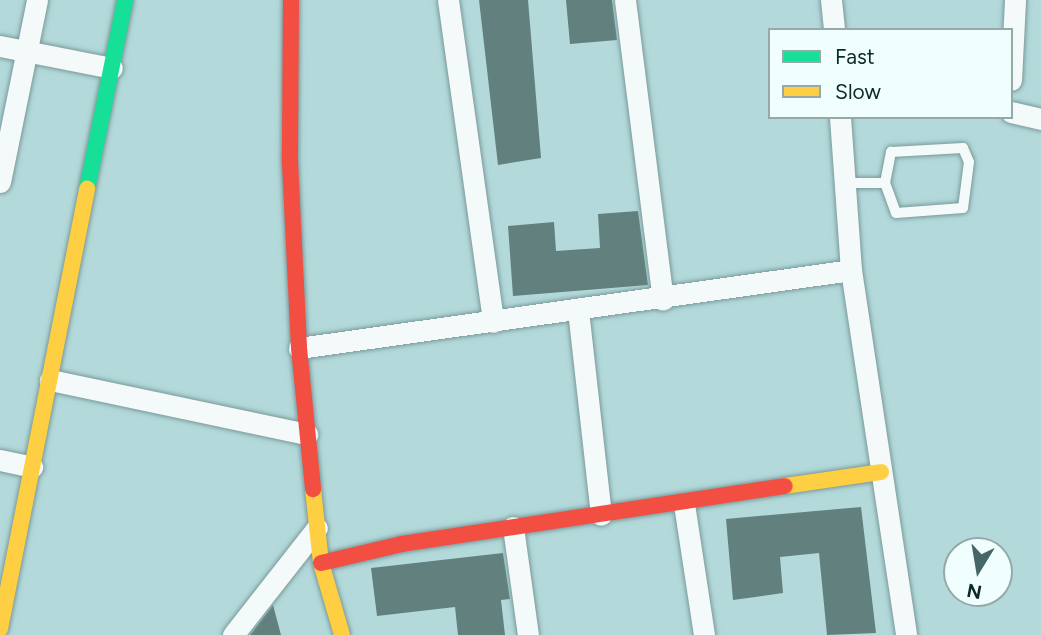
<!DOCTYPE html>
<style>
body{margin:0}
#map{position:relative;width:1041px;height:635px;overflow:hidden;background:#b3d9da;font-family:Figtree,sans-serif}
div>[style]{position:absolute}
.building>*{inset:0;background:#61807e}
.roads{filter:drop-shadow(0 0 2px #7b999a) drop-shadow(0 0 2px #7b999a)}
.lane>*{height:10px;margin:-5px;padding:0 5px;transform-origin:5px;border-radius:5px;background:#f4f9f9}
.street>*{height:21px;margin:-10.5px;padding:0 10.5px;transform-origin:10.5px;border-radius:10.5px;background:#f4f9f9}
.fast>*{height:16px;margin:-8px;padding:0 8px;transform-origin:8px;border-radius:8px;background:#16e098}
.slow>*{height:16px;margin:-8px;padding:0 8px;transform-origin:8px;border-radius:8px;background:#ffcf43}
.jam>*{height:16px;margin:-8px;padding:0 8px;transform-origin:8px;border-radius:8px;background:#f24e42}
span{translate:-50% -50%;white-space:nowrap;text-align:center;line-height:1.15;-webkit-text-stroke:7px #f1fefe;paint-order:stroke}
.legend{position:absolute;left:768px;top:28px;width:245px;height:91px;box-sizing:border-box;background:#f1fefe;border:2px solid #95a9a9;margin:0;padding:9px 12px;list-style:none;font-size:21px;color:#0b2929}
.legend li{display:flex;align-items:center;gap:14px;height:35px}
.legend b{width:35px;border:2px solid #95a9a9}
.north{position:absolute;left:943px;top:537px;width:70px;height:70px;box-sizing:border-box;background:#f1fefe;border:2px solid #95a9a9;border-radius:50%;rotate:191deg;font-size:19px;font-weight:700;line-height:28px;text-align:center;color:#0b2929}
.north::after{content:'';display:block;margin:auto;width:24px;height:32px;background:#466767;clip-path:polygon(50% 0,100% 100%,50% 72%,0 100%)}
</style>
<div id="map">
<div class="building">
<div style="clip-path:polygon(479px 0,528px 0,541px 158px,498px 165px)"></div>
<div style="clip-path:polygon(566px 0,612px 0,617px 40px,570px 44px)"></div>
<div style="clip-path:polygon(638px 211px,648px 285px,513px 296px,508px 226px,554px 222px,556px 251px,600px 248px,598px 214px)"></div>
<div style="clip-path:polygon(861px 507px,876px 633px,827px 635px,819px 553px,780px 557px,783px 593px,733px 600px,726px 519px)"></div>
<div style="clip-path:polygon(503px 553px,510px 599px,501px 600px,505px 635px,458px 635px,455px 607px,377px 616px,371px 568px)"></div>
<div style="clip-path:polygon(273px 605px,281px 635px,250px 635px)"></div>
</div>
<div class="roads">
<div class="lane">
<div style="left:963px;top:148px;width:15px;rotate:67deg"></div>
<div style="left:969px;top:162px;width:46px;rotate:97.4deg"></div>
<div style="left:963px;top:208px;width:67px;rotate:175.7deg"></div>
<div style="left:896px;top:213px;width:32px;rotate:-110deg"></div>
<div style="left:885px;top:183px;width:32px;rotate:-79deg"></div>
<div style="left:891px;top:152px;width:72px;rotate:-3.2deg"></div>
<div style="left:845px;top:183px;width:40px"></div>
</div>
<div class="street">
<div style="left:448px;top:0;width:325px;rotate:82deg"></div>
<div style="left:625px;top:0;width:302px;rotate:82.8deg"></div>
<div style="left:831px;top:0;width:30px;rotate:84deg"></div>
<div style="left:0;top:46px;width:114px;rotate:11.1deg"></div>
<div style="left:1011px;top:80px;width:80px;rotate:-87.1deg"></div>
<div style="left:1011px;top:112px;width:31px;rotate:13deg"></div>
<div style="left:840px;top:117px;width:153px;rotate:85.9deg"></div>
<div style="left:851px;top:270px;width:369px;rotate:81.4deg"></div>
<div style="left:0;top:182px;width:186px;rotate:-78.5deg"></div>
<div style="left:578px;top:310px;width:206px;rotate:83.6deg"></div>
<div style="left:299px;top:348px;width:557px;rotate:-8.04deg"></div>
<div style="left:50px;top:380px;width:263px;rotate:11.9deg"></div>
<div style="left:0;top:460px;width:33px;rotate:12deg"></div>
<div style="left:684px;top:504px;width:133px;rotate:81.3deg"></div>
<div style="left:513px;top:527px;width:109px;rotate:82.1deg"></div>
<div style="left:233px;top:635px;width:136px;rotate:-51.9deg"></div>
</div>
<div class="fast">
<div style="left:87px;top:189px;width:193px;rotate:-78.6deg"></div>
</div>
<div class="slow">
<div style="left:785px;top:486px;width:97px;rotate:-8.3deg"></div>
<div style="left:313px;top:489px;width:74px;rotate:83.8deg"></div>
<div style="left:321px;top:563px;width:75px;rotate:73.7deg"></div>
<div style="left:0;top:629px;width:449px;rotate:-78.8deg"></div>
</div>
<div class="jam">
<div style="left:291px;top:0;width:163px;rotate:90.4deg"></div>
<div style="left:290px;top:163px;width:185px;rotate:87.2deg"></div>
<div style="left:299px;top:348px;width:142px;rotate:84.3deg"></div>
<div style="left:321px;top:563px;width:83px;rotate:-13.2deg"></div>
<div style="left:402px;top:544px;width:387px;rotate:-8.6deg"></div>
</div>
</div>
<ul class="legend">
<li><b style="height:9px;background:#16e098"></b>Fast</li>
<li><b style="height:9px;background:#ffcf43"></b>Slow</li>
</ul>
<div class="north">N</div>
</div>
